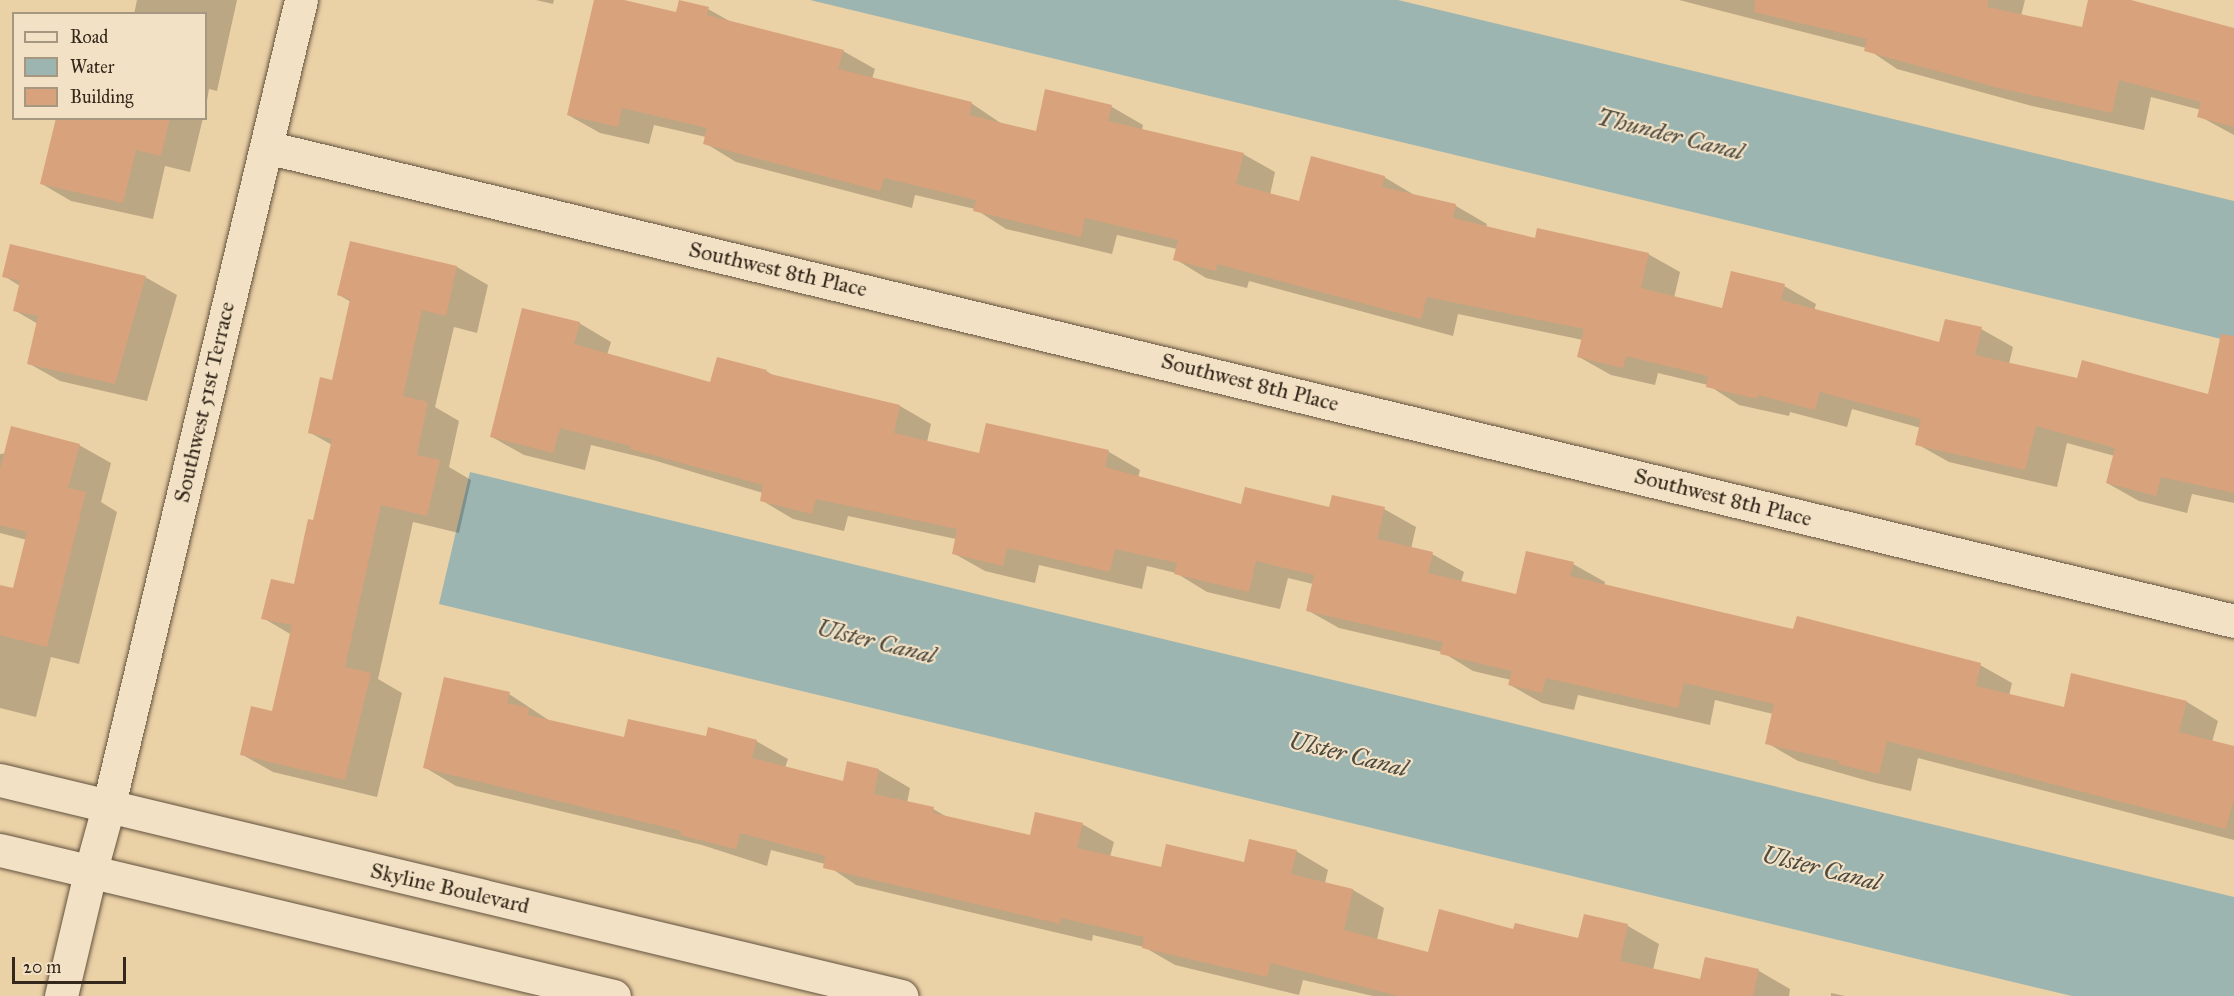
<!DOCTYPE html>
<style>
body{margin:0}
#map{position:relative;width:2234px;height:996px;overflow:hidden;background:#ebd1a6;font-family:"IM FELL Great Primer",serif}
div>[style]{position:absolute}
.water>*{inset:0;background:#9cb5b1}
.shadow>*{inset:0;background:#0003}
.building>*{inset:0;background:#d8a27d}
.roads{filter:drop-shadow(0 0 2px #62523e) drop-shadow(0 0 2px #62523e)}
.street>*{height:33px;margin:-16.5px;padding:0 16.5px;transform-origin:16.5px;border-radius:16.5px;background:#f2e1c5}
.secondary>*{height:33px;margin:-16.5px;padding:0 16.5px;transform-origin:16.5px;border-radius:16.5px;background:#f2e1c5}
span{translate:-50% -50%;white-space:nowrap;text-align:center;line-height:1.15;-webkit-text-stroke:4.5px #f2e1c5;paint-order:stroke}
.street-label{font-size:22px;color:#34281c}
.water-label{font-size:24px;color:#4e4b41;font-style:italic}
.legend{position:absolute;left:12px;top:12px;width:195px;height:108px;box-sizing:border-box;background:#f2e1c5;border:2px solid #a69781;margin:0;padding:8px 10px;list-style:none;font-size:18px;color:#34281c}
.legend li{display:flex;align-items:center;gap:12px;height:30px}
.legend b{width:30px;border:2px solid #a69781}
.scale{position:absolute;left:12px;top:957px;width:114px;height:27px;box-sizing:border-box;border:3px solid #34281c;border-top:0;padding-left:8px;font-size:18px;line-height:21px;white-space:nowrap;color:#34281c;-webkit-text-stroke:4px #f2e1c5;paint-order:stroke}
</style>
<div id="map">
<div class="water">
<div style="clip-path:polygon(810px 0,1398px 0,2234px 201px,2234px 342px)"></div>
<div style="clip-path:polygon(470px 472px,2234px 897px,2234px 996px,2072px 996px,439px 604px)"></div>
</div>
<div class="shadow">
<div style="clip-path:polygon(137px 0,237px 0,217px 91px,209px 89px,206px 106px,206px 14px,134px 14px)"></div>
<div style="clip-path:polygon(536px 0,554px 0,553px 4px)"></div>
<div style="clip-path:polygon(595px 0,617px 0,677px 14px,708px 9px,733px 23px,843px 51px,875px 69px,872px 79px,971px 103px,1002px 124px,1037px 133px,1046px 91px,1112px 107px,1143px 125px,1142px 130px,1243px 154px,1275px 172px,1270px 195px,1300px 203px,1384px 177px,1416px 196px,1456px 206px,1487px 224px,1486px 228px,1536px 240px,1648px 254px,1680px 272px,1674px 298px,1723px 310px,1784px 286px,1816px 304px,1814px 311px,1940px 344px,1981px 329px,2013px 347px,2009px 364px,2078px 380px,2209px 395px,2234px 382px,2234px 503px,2192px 494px,2187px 513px,2139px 501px,2107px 483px,2115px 456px,2067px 443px,2057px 487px,1949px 462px,1917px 444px,1921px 428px,1852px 409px,1847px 427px,1790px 412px,1789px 416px,1739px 405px,1708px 385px,1658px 373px,1655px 385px,1611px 375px,1579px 357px,1583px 340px,1458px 314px,1453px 336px,1249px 281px,1247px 288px,1206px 278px,1175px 259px,1177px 249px,1117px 235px,1112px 254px,1006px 229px,975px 209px,915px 195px,912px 208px,736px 162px,705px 143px,706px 137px,654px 125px,649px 144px,600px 133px,568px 115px)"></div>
<div style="clip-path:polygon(1679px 0,2025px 0,2021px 16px,2083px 29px,2089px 0,2121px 0,2234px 29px,2234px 135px,2199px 116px,2201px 110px,2151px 97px,2144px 130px,2032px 106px,1897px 69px,1866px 48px)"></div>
<div style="clip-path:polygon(57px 118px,203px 118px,190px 172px,165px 166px,153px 219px,71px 201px,42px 184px)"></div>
<div style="clip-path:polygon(457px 267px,488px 285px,477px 333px,454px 327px,435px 407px,459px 421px,449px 467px,471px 480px,459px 533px,413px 522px,378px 679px,402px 693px,377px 797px,273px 772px,241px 754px,273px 713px,292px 635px,263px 618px,295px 586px,314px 522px,332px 445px,309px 432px,333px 381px,351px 302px,339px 295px)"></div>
<div style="clip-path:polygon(4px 276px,145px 277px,177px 295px,147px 401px,60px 381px,28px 363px,38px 324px,14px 310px,20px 286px)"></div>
<div style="clip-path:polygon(579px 323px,611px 342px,607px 355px,711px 384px,766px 371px,778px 378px,900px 406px,931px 424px,927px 442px,981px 454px,987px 424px,1109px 452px,1140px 470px,1138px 478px,1242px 506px,1384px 509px,1416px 527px,1411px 549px,1432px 554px,1464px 572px,1461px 582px,1517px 596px,1573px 564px,1605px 582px,1604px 586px,1794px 631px,1980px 665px,2012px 683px,2009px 696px,2065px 709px,2187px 702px,2218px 721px,2212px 742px,2234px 747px,2234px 840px,1918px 758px,1911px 791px,1872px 782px,1798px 761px,1767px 743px,1773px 714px,1715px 700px,1710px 725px,1578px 695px,1574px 710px,1542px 703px,1510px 685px,1511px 680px,1473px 671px,1442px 652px,1339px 628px,1307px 610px,1313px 584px,1288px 578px,1280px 609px,1207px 592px,1176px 573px,1147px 566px,1142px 589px,1039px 565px,1035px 583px,985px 571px,953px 553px,956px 539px,848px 516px,844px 531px,793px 519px,761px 500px,763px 493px,653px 460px,591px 445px,585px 470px,524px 455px,492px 437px)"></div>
<div style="clip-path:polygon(79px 445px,111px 463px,101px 502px,117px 512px,79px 664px,51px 657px,36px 717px,0 708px,0 587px,14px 590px,27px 540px,0 533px,0 454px)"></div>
<div style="clip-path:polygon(509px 694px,550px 721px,625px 738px,756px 741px,788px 759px,785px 768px,844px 783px,879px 770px,910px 788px,907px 803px,933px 809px,949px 818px,1031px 837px,1082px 824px,1114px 842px,1110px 857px,1162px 869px,1245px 864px,1296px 851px,1328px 870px,1325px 883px,1353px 890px,1384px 908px,1377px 940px,1430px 954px,1515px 931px,1579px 939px,1628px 926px,1659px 944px,1653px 970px,1701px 981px,1759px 971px,1790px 989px,1789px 996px,1373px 996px,1303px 980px,1299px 995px,1175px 965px,1144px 947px,1093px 935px,1092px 941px,856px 885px,825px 864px,771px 850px,767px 866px,702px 845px,456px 786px,424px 767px)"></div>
<div style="clip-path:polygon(1831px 993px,1845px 996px,1831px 996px)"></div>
</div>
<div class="building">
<div style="clip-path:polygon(594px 0,624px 0,676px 12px,679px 0,709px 7px,707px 15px,844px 50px,838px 69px,972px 102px,969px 115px,1036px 131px,1045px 89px,1112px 105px,1108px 121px,1244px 153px,1236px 184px,1299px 201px,1311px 156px,1385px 176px,1382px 187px,1456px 204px,1453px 218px,1535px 238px,1537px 228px,1649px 253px,1641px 288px,1722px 308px,1731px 271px,1785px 284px,1781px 300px,1939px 342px,1945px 319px,1982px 327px,1975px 355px,2077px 378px,2082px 360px,2208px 394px,2221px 334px,2234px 336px,2234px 493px,2161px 477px,2156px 496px,2106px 483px,2115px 448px,2036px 426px,2025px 470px,1915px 445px,1921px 419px,1820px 392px,1815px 410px,1758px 395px,1757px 399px,1706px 387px,1708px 376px,1626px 356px,1623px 368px,1577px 357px,1584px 329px,1427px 297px,1421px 319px,1217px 264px,1216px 271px,1173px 260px,1178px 240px,1085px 218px,1081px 237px,973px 211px,976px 200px,884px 178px,880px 191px,703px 144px,707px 128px,622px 108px,618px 127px,567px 115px)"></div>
<div style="clip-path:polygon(1755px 0,1989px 0,1987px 7px,2082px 27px,2088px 0,2131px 0,2234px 28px,2234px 127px,2197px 117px,2201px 102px,2119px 80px,2112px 113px,1999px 88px,1864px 51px,1867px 39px,1754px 12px)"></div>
<div style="clip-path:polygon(56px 118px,170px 118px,161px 156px,136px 150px,123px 203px,40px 184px)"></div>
<div style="clip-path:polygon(350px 241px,457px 266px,446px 316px,422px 310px,403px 396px,428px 402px,417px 455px,440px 460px,427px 516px,381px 505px,345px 667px,371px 673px,345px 780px,240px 755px,251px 706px,272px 711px,292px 625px,261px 619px,271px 579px,294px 584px,308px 519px,313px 520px,332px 439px,308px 433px,320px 377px,332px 380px,350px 299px,337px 295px)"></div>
<div style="clip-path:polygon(10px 244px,146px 276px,115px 384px,27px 364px,38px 316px,13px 311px,20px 281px,2px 277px)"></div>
<div style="clip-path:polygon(522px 308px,580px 322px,574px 344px,710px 382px,717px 357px,767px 370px,766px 373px,900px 405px,894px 433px,979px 453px,986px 423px,1109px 450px,1105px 467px,1241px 504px,1245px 487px,1329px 507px,1332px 495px,1385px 507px,1377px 539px,1433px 552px,1428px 573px,1516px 594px,1526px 551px,1574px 562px,1570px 576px,1793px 629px,1797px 616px,1981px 663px,1976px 686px,2064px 707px,2071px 673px,2187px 701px,2179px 732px,2234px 746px,2234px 798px,2226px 829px,1887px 741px,1879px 774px,1838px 764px,1839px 761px,1765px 744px,1774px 704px,1684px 683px,1678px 708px,1546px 678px,1542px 693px,1508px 685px,1512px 671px,1440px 654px,1443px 642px,1306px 611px,1314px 575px,1256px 561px,1249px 592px,1174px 574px,1177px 563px,1115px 549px,1110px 572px,1007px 548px,1003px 566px,952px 554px,957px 529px,816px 499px,812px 514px,760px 501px,763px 485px,630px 449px,631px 446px,560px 428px,553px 453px,490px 437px)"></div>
<div style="clip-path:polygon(11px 426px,80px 444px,68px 488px,86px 492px,47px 647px,0 635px,0 585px,13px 588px,27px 532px,0 525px,0 469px)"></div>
<div style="clip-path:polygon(444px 677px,510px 692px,507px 703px,529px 708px,528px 715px,624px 737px,628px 719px,706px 736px,708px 727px,757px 740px,752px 758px,843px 781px,847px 761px,879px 769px,874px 794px,934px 807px,933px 813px,1030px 835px,1035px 812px,1083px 823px,1077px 848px,1161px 867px,1166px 844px,1244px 862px,1249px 839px,1297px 850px,1291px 874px,1353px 889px,1344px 930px,1428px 952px,1439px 909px,1513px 929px,1515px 923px,1578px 938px,1584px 914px,1628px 924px,1620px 961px,1700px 979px,1705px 957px,1759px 969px,1753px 996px,1399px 996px,1271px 963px,1267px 977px,1142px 948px,1144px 937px,1061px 918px,1060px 924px,823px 868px,825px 856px,740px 833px,736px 849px,680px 835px,681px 831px,423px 768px)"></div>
</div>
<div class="roads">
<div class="street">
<div style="left:266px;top:147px;width:2024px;rotate:13.54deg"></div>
<div style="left:109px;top:804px;width:827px;rotate:-76.57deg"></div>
<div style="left:61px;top:996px;width:126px;rotate:-76.7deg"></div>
</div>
<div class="secondary">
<div style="left:0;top:780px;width:927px;rotate:13.48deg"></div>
<div style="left:0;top:850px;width:631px;rotate:13.38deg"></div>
<div style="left:90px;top:873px;width:72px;rotate:-74.6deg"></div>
</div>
</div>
<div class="street-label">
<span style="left:778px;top:269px;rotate:13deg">Southwest 8th Place</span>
<span style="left:1250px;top:382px;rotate:14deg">Southwest 8th Place</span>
<span style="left:204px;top:402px;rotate:-77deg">Southwest 51st Terrace</span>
<span style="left:1723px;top:497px;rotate:14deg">Southwest 8th Place</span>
<span style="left:450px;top:888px;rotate:13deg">Skyline Boulevard</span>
</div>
<div class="water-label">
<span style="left:1670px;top:135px;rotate:14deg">Thunder Canal</span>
<span style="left:876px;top:642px;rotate:14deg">Ulster Canal</span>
<span style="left:1348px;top:755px;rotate:14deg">Ulster Canal</span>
<span style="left:1821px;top:869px;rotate:14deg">Ulster Canal</span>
</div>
<ul class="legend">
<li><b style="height:8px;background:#f2e1c5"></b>Road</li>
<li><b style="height:16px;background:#9cb5b1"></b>Water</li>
<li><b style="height:16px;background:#d8a27d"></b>Building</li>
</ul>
<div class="scale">20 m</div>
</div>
